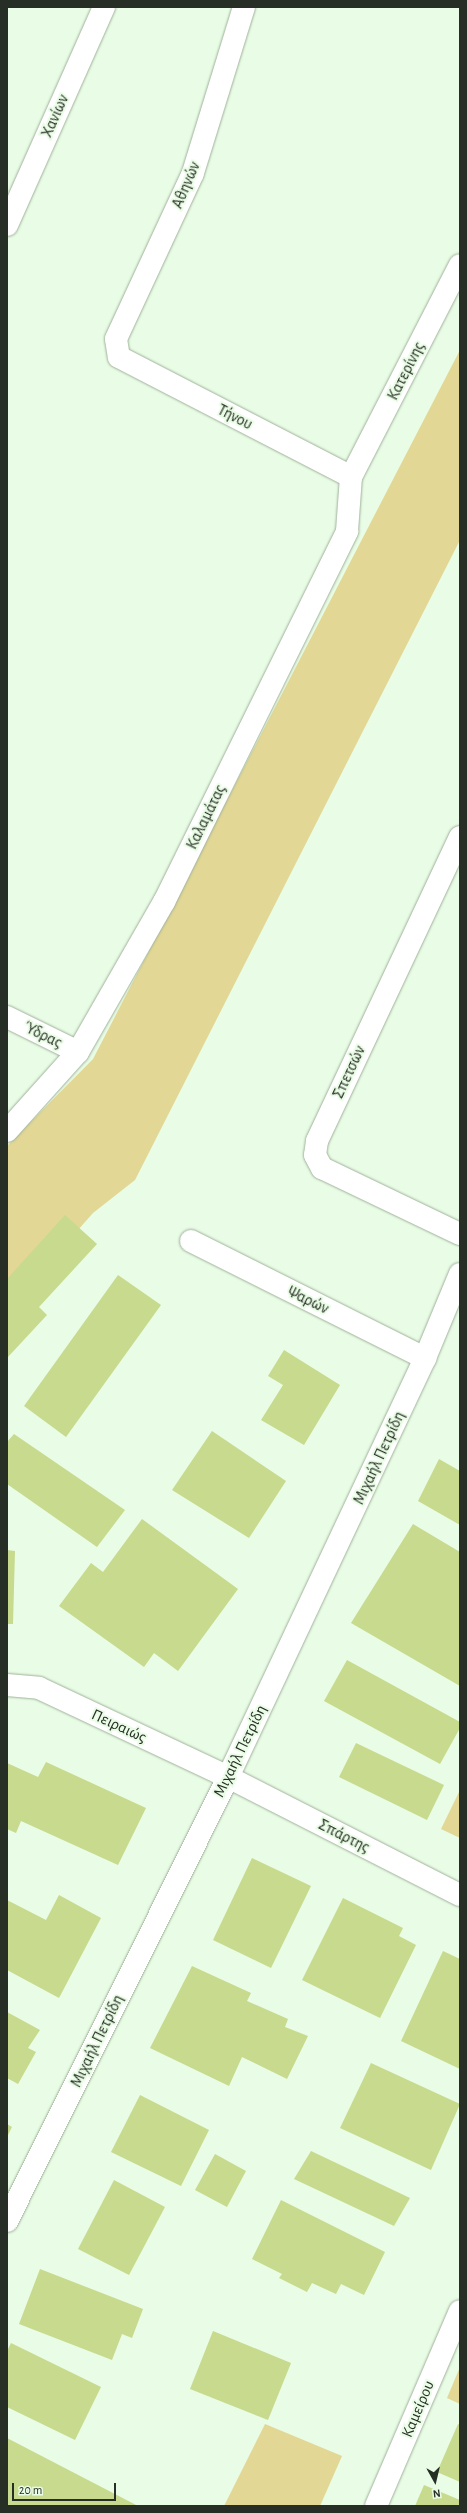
<!DOCTYPE html>
<meta charset="utf-8">
<style>
body{margin:0}
#map{position:relative;width:467px;height:2513px;overflow:hidden;background:#e9fce5;font-family:"Alegreya Sans",sans-serif}
div>[style]{position:absolute}
.green>*{inset:0;background:#e2d795}
.building>*{inset:0;background:#c7da8d}
.roads{filter:drop-shadow(0 0 1px #9fb19b) drop-shadow(0 0 1px #9fb19b)}
.street>*{height:22px;margin:-11px;padding:0 11px;transform-origin:11px;border-radius:11px;background:#fff}
.secondary>*{height:22px;margin:-11px;padding:0 11px;transform-origin:11px;border-radius:11px;background:#fff}
span{translate:-50% -50%;white-space:nowrap;text-align:center;line-height:1.15;-webkit-text-stroke:4px #e9fce5;paint-order:stroke}
.street-label{font-size:16px;color:#272e25}
.frame{position:absolute;inset:0;border:8px solid #272e25;pointer-events:none}
.north{position:absolute;left:415px;top:2461px;width:40px;height:40px;-webkit-text-stroke:3px #e9fce5;paint-order:stroke;rotate:172deg;font-size:11px;font-weight:700;line-height:16px;text-align:center;color:#272e25}
.north::after{content:'';display:block;margin:auto;width:14px;height:18px;background:#272e25;clip-path:polygon(50% 0,100% 100%,50% 72%,0 100%)}
.scale{position:absolute;left:12px;top:2483px;width:104px;height:18px;box-sizing:border-box;border:2px solid #272e25;border-top:0;padding-left:5px;font-size:12px;line-height:14px;white-space:nowrap;color:#272e25;-webkit-text-stroke:3px #e9fce5;paint-order:stroke}
</style>
<div id="map">
<div class="green">
<div style="clip-path:polygon(460px 350px,460px 540px,135px 1180px,93px 1213px,7px 1310px,7px 1146px,93px 1059px)"></div>
<div style="clip-path:polygon(460px 1790px,460px 1838px,441px 1829px)"></div>
<div style="clip-path:polygon(460px 2367px,460px 2404px,447px 2398px)"></div>
<div style="clip-path:polygon(265px 2424px,342px 2456px,320px 2506px,224px 2506px)"></div>
</div>
<div class="building">
<div style="clip-path:polygon(65px 1215px,97px 1244px,39px 1307px,47px 1315px,7px 1358px,7px 1279px)"></div>
<div style="clip-path:polygon(118px 1275px,161px 1305px,66px 1437px,24px 1406px)"></div>
<div style="clip-path:polygon(284px 1350px,340px 1385px,304px 1445px,261px 1420px,283px 1385px,268px 1376px)"></div>
<div style="clip-path:polygon(212px 1431px,286px 1481px,249px 1538px,172px 1490px)"></div>
<div style="clip-path:polygon(14px 1434px,125px 1510px,97px 1547px,7px 1484px,7px 1442px)"></div>
<div style="clip-path:polygon(439px 1459px,460px 1471px,460px 1525px,418px 1501px)"></div>
<div style="clip-path:polygon(142px 1519px,238px 1589px,178px 1671px,154px 1653px,144px 1667px,59px 1606px,91px 1563px,103px 1572px)"></div>
<div style="clip-path:polygon(413px 1524px,460px 1552px,460px 1686px,351px 1623px)"></div>
<div style="clip-path:polygon(7px 1550px,15px 1551px,13px 1624px,7px 1624px)"></div>
<div style="clip-path:polygon(347px 1660px,460px 1722px,460px 1728px,440px 1764px,324px 1701px)"></div>
<div style="clip-path:polygon(356px 1743px,444px 1785px,427px 1820px,339px 1777px)"></div>
<div style="clip-path:polygon(46px 1762px,146px 1808px,118px 1865px,21px 1821px,16px 1833px,7px 1829px,7px 1763px,38px 1777px)"></div>
<div style="clip-path:polygon(252px 1858px,311px 1886px,271px 1968px,213px 1940px)"></div>
<div style="clip-path:polygon(59px 1895px,101px 1918px,59px 1998px,7px 1970px,7px 1900px,46px 1920px)"></div>
<div style="clip-path:polygon(343px 1898px,403px 1928px,399px 1936px,416px 1945px,380px 2018px,302px 1980px)"></div>
<div style="clip-path:polygon(443px 1951px,460px 1959px,460px 2069px,401px 2041px)"></div>
<div style="clip-path:polygon(192px 1966px,251px 1993px,247px 2001px,288px 2019px,285px 2027px,308px 2036px,287px 2079px,242px 2057px,229px 2086px,150px 2048px)"></div>
<div style="clip-path:polygon(7px 2012px,40px 2030px,28px 2048px,36px 2052px,18px 2084px,7px 2078px)"></div>
<div style="clip-path:polygon(371px 2063px,460px 2104px,431px 2170px,340px 2128px)"></div>
<div style="clip-path:polygon(140px 2095px,209px 2130px,181px 2186px,111px 2152px)"></div>
<div style="clip-path:polygon(7px 2124px,12px 2127px,7px 2137px)"></div>
<div style="clip-path:polygon(311px 2151px,410px 2198px,394px 2226px,294px 2179px)"></div>
<div style="clip-path:polygon(215px 2154px,246px 2171px,227px 2207px,195px 2190px)"></div>
<div style="clip-path:polygon(114px 2180px,165px 2207px,129px 2275px,78px 2249px)"></div>
<div style="clip-path:polygon(281px 2200px,385px 2252px,364px 2295px,341px 2284px,336px 2294px,312px 2283px,307px 2292px,279px 2278px,282px 2274px,252px 2259px)"></div>
<div style="clip-path:polygon(40px 2269px,143px 2309px,132px 2338px,122px 2334px,112px 2360px,19px 2324px)"></div>
<div style="clip-path:polygon(213px 2331px,291px 2363px,268px 2420px,190px 2389px)"></div>
<div style="clip-path:polygon(11px 2343px,101px 2387px,75px 2440px,7px 2407px,7px 2351px)"></div>
<div style="clip-path:polygon(458px 2424px,460px 2425px,460px 2482px,437px 2472px)"></div>
<div style="clip-path:polygon(7px 2438px,138px 2506px,7px 2506px)"></div>
<div style="clip-path:polygon(424px 2485px,460px 2500px,460px 2506px,415px 2506px)"></div>
</div>
<div class="roads">
<div class="street">
<div style="left:244px;top:7px;width:174px;rotate:107.1deg"></div>
<div style="left:193px;top:173px;width:183px;rotate:114.9deg"></div>
<div style="left:116px;top:339px;width:18px;rotate:81deg"></div>
<div style="left:119px;top:357px;width:261px;rotate:27.3deg"></div>
<div style="left:7px;top:225px;width:239px;rotate:-66deg"></div>
<div style="left:460px;top:837px;width:336px;rotate:115.2deg"></div>
<div style="left:317px;top:1141px;width:14px;rotate:98deg"></div>
<div style="left:315px;top:1155px;width:15px;rotate:62deg"></div>
<div style="left:322px;top:1168px;width:153px;rotate:25.6deg"></div>
<div style="left:7px;top:1017px;width:79px;rotate:26.2deg"></div>
<div style="left:7px;top:1131px;width:106px;rotate:-48.1deg"></div>
<div style="left:78px;top:1052px;width:173px;rotate:-60.2deg"></div>
<div style="left:164px;top:902px;width:414px;rotate:-63.7deg"></div>
<div style="left:347px;top:531px;width:54px;rotate:-85.8deg"></div>
<div style="left:351px;top:477px;width:238px;rotate:-62.8deg"></div>
<div style="left:191px;top:1241px;width:262px;rotate:26.6deg"></div>
<div style="left:7px;top:1685px;width:32px;rotate:5deg"></div>
<div style="left:39px;top:1688px;width:209px;rotate:25.2deg"></div>
<div style="left:228px;top:1777px;width:260px;rotate:27deg"></div>
<div style="left:376px;top:2506px;width:212px;rotate:-66.7deg"></div>
</div>
<div class="secondary">
<div style="left:7px;top:2221px;width:496px;rotate:-63.5deg"></div>
<div style="left:228px;top:1777px;width:463px;rotate:-64.8deg"></div>
<div style="left:425px;top:1358px;width:91px;rotate:-67.4deg"></div>
</div>
</div>
<div class="street-label">
<span style="left:55px;top:116px;rotate:-66deg">Χανίων</span>
<span style="left:186px;top:185px;rotate:-67deg">Αθηνών</span>
<span style="left:406px;top:371px;rotate:-63deg">Κατερίνης</span>
<span style="left:235px;top:417px;rotate:27deg">Τήνου</span>
<span style="left:206px;top:817px;rotate:-64deg">Καλαμάτας</span>
<span style="left:43px;top:1035px;rotate:26deg">Ύδρας</span>
<span style="left:349px;top:1072px;rotate:-65deg">Σπετσών</span>
<span style="left:308px;top:1300px;rotate:26deg">Ψαρών</span>
<span style="left:379px;top:1458px;rotate:-65deg">Μιχαήλ Πετρίδη</span>
<span style="left:119px;top:1726px;rotate:25deg">Πειραιώς</span>
<span style="left:240px;top:1751px;rotate:-64deg">Μιχαήλ Πετρίδη</span>
<span style="left:344px;top:1836px;rotate:27deg">Σπάρτης</span>
<span style="left:97px;top:2041px;rotate:-64deg">Μιχαήλ Πετρίδη</span>
<span style="left:418px;top:2409px;rotate:-67deg">Καμείρου</span>
</div>
<div class="frame"></div>
<div class="north">N</div>
<div class="scale">20 m</div>
</div>
